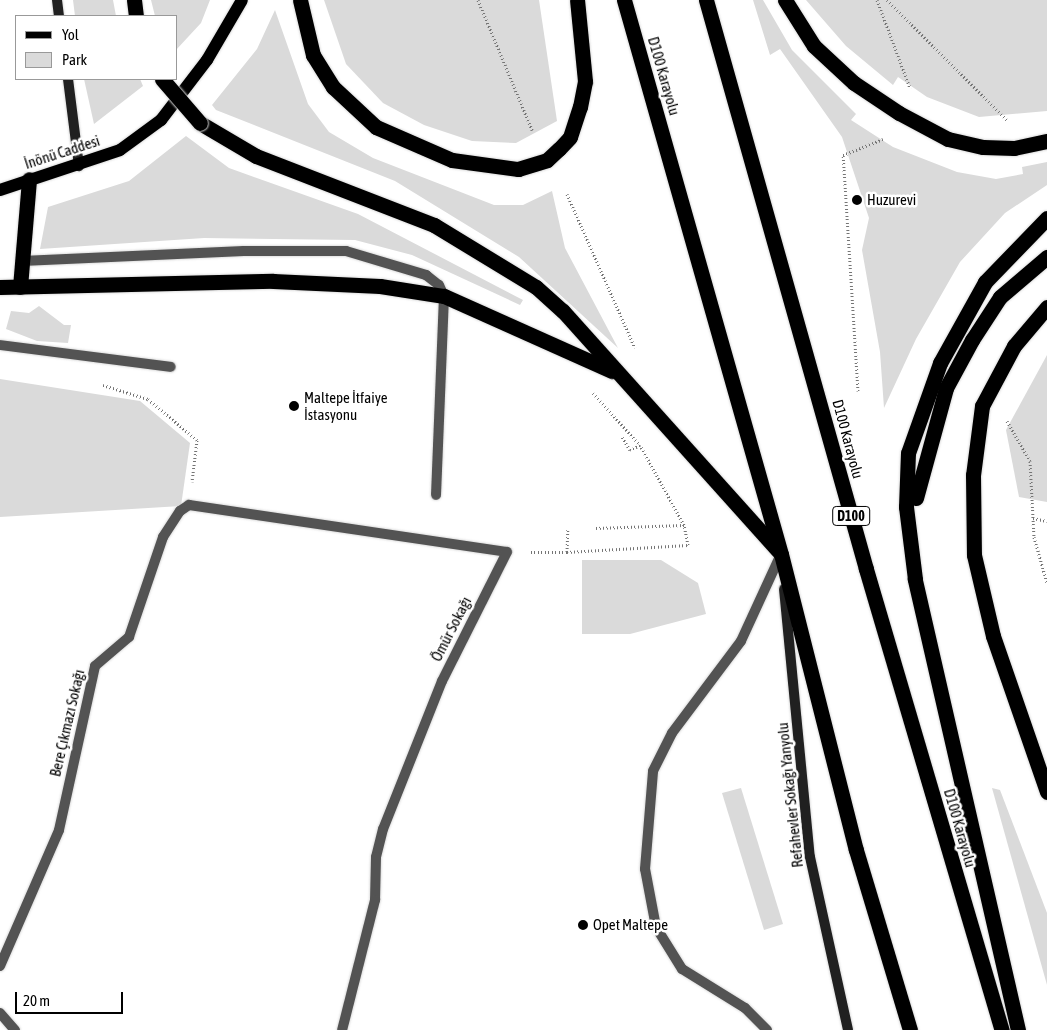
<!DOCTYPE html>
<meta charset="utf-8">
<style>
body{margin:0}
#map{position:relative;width:1047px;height:1030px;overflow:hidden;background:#fff;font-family:"Asap Condensed",sans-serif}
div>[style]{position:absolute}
.green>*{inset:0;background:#dadada}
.path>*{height:3px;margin-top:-1.5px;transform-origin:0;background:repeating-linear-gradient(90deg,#757575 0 1px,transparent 0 3.5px)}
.roads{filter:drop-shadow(0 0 1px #dbdbdb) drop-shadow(0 0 1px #dbdbdb)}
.lane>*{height:10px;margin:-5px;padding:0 5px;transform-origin:5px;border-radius:5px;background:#535353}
.street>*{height:10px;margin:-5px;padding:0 5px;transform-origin:5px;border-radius:5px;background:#535353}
.secondary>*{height:10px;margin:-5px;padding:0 5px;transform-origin:5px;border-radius:5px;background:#202020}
.primary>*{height:12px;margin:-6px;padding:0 6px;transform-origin:6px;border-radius:6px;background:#000}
.highway>*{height:15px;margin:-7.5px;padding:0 7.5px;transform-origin:7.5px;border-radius:7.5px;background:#000}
.bridges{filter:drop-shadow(0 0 1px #dbdbdb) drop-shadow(0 0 1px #dbdbdb)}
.highway-bridge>*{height:15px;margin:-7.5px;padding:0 7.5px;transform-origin:7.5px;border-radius:7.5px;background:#000}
.dots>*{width:14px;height:14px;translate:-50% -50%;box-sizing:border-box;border:2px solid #fff;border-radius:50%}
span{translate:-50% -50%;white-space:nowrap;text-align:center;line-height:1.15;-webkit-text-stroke:5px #fff;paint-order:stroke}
.shield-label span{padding:1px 4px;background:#fff;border:1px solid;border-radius:4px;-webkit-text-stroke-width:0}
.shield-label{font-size:14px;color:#000;font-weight:700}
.street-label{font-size:15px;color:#000}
.poi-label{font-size:15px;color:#000}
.left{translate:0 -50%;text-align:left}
.legend{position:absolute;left:15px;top:15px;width:162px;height:65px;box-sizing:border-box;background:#fff;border:1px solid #999;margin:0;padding:6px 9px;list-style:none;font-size:15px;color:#000}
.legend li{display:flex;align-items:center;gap:10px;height:25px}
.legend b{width:25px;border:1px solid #999}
.scale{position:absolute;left:15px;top:992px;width:108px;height:22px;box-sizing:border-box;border:2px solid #000;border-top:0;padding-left:6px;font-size:15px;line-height:18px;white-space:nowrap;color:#000;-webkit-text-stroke:4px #fff;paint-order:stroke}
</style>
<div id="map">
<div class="green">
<div style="clip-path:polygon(73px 0,113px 0,116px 16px,75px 16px)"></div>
<div style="clip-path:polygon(151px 0,210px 0,201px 23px,176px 50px,176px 16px,155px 16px)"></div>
<div style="clip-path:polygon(324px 0,539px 0,557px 121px,516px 143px,472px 141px,424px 125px,383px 103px,346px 64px)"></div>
<div style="clip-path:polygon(753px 0,763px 0,792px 50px,856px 114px,851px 120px,893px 147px,957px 172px,996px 179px,1023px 174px,1022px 167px,1047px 162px,1047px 185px,1005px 213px,960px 262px,916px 339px,884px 408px,880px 352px,862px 250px,869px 218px,842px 137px,780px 49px,770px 55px)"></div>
<div style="clip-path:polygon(806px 0,1047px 0,1047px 111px,979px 117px,927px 97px,898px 77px,893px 85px,846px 46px)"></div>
<div style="clip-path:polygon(275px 10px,308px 104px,329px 132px,373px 158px,494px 205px,523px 205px,552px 191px,565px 248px,618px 348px,519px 257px,395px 181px,216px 110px,212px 105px,257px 49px)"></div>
<div style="clip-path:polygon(84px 79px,140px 79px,143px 86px,94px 124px)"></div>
<div style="clip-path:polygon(186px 136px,229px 168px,358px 214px,523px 300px,520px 305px,412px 255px,355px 240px,204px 238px,40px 249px,48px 207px,129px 181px)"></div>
<div style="clip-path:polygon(39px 306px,64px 325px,71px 325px,68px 343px,37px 341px,6px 329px,11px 311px,29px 313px)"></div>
<div style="clip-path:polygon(1047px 355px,1047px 502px,1019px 497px,1006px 430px)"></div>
<div style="clip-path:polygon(0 379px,140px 401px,190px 443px,181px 506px,0 517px)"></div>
<div style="clip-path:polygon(582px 560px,661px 560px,698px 583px,706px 614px,630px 634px,582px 634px)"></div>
<div style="clip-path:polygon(741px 788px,783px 924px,764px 930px,722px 793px)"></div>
<div style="clip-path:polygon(992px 788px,1000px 790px,1047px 913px,1047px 985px)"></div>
</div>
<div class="path">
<div style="left:478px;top:0;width:141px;rotate:67.4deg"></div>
<div style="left:877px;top:0;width:94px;rotate:69.4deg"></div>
<div style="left:887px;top:0;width:171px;rotate:45deg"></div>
<div style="left:567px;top:194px;width:168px;rotate:66.2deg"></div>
<div style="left:103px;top:385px;width:47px;rotate:17.3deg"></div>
<div style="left:148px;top:399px;width:64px;rotate:39.9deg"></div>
<div style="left:197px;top:440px;width:42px;rotate:96.8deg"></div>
<div style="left:858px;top:391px;width:236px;rotate:-93.6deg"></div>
<div style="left:843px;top:155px;width:43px;rotate:-21.8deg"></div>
<div style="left:593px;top:393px;width:70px;rotate:47.9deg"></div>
<div style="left:640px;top:445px;width:11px;rotate:153deg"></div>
<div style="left:630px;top:450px;width:17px;rotate:-121deg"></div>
<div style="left:1007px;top:421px;width:46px;rotate:60.1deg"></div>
<div style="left:1030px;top:461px;width:76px;rotate:87deg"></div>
<div style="left:1034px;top:537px;width:48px;rotate:74.2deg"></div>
<div style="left:1033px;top:518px;width:14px;rotate:12deg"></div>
<div style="left:596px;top:528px;width:88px;rotate:-2deg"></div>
<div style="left:531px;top:552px;width:36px"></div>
<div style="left:567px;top:552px;width:24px;rotate:-88deg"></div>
<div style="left:567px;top:552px;width:121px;rotate:-3.3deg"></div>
<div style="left:688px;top:545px;width:20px;rotate:-101deg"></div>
<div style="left:684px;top:525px;width:91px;rotate:-118.8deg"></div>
</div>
<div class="roads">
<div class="lane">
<div style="left:22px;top:261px;width:222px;rotate:-2.6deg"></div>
<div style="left:244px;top:251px;width:102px"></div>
<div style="left:346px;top:251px;width:84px;rotate:16.7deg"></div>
<div style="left:426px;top:275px;width:16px;rotate:38deg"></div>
<div style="left:439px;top:285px;width:12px;rotate:66deg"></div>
<div style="left:444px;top:296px;width:199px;rotate:92.3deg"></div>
<div style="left:0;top:345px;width:172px;rotate:7.3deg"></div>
<div style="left:767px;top:1030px;width:31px;rotate:-135deg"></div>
<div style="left:745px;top:1008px;width:74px;rotate:-148.2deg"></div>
<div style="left:682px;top:969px;width:49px;rotate:-121.8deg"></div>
<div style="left:656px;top:927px;width:59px;rotate:-100.7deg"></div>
<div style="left:645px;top:869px;width:98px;rotate:-85.3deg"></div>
<div style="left:653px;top:771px;width:42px;rotate:-63.4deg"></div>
<div style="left:672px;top:733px;width:115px;rotate:-53.1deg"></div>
<div style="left:741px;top:641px;width:96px;rotate:-65.3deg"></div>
</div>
<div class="street">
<div style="left:0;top:966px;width:148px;rotate:-66.5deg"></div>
<div style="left:59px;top:830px;width:168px;rotate:-77.6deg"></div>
<div style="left:95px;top:666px;width:45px;rotate:-40.5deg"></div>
<div style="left:129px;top:637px;width:106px;rotate:-71.2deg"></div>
<div style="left:163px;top:537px;width:31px;rotate:-57deg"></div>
<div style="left:180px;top:511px;width:11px;rotate:-34deg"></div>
<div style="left:189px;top:505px;width:321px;rotate:8.4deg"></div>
<div style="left:507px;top:552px;width:144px;rotate:116.7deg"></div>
<div style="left:442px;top:681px;width:159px;rotate:111.7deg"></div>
<div style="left:383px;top:829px;width:29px;rotate:104deg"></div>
<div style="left:376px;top:857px;width:43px;rotate:91.3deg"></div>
<div style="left:375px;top:900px;width:134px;rotate:104.2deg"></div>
<div style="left:0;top:1013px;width:23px;rotate:49deg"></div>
</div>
<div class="secondary">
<div style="left:57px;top:0;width:16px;rotate:83deg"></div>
<div style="left:68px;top:79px;width:88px;rotate:82.8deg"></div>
<div style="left:784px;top:589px;width:269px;rotate:84.5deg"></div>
<div style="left:810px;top:857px;width:177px;rotate:77.6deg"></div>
</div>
<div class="primary">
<div style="left:0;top:190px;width:126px;rotate:-18.4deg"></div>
<div style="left:120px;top:150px;width:51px;rotate:-36.2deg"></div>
<div style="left:161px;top:120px;width:76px;rotate:-52.5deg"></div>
<div style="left:207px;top:60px;width:69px;rotate:-59.7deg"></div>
</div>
<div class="highway">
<div style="left:134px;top:0;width:16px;rotate:83deg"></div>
<div style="left:300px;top:0;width:57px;rotate:76.7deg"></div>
<div style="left:313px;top:55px;width:38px;rotate:58deg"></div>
<div style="left:333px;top:87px;width:59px;rotate:42.9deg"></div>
<div style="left:376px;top:127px;width:83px;rotate:23.5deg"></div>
<div style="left:452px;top:160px;width:67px;rotate:7.8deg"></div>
<div style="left:518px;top:169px;width:30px;rotate:-17deg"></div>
<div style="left:547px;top:160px;width:16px;rotate:-43deg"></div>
<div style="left:559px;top:149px;width:16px;rotate:-47deg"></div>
<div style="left:570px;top:137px;width:32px;rotate:-72deg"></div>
<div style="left:580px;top:107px;width:26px;rotate:-79deg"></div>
<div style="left:585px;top:81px;width:81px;rotate:-95.6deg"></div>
<div style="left:624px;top:0;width:576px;rotate:74.18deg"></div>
<div style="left:781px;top:554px;width:305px;rotate:75.8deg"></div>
<div style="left:856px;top:850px;width:188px;rotate:73.3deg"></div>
<div style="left:706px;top:0;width:591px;rotate:74.29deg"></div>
<div style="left:866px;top:569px;width:481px;rotate:73.6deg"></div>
<div style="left:785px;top:0;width:54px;rotate:57.8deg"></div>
<div style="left:814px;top:46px;width:54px;rotate:42.8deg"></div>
<div style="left:854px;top:83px;width:54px;rotate:33.7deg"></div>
<div style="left:899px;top:113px;width:55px;rotate:28deg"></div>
<div style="left:948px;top:139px;width:36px;rotate:13deg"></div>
<div style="left:983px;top:147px;width:31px;rotate:2deg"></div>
<div style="left:1014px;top:148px;width:34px;rotate:-12deg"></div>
<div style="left:200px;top:123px;width:65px;rotate:30.5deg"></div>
<div style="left:256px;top:156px;width:191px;rotate:21.2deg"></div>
<div style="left:434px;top:225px;width:119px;rotate:31.3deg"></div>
<div style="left:536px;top:287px;width:36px;rotate:42deg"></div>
<div style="left:563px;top:311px;width:322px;rotate:48.1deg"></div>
<div style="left:0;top:287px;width:273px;rotate:-1.3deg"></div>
<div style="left:273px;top:281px;width:107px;rotate:2.7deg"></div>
<div style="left:380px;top:286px;width:65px;rotate:8.9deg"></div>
<div style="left:444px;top:296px;width:184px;rotate:24.1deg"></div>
<div style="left:20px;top:287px;width:108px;rotate:-85.2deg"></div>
<div style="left:1047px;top:307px;width:51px;rotate:130.2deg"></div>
<div style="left:1014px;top:346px;width:68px;rotate:118.1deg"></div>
<div style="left:982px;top:406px;width:70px;rotate:97.4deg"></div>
<div style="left:973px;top:475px;width:80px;rotate:89.3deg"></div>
<div style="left:974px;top:555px;width:83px;rotate:76.8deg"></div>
<div style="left:993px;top:636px;width:165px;rotate:70.9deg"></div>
<div style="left:916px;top:498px;width:114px;rotate:-74.7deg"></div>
<div style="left:946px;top:388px;width:55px;rotate:-61.6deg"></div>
<div style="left:972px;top:340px;width:51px;rotate:-56.9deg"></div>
<div style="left:1000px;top:297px;width:62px;rotate:-40.4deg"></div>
<div style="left:1018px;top:1030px;width:463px;rotate:-102.9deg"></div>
<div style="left:915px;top:579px;width:73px;rotate:-97.1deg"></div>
<div style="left:906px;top:507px;width:54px;rotate:-87.9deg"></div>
<div style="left:908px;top:453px;width:96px;rotate:-70.4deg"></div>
<div style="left:940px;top:363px;width:93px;rotate:-60.9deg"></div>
<div style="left:985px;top:282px;width:89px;rotate:-45.9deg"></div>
</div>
</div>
<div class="bridges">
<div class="highway-bridge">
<div style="left:162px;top:79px;width:58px;rotate:49.2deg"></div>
</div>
</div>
<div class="dots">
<div style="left:857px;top:200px;background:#000"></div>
<div style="left:294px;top:406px;background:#000"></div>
<div style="left:583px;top:925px;background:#000"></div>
</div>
<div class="shield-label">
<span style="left:851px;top:516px">D100</span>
</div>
<div class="street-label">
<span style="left:664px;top:76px;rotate:74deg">D100 Karayolu</span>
<span style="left:62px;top:152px;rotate:-18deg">İnönü Caddesi</span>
<span style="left:848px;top:439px;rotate:75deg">D100 Karayolu</span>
<span style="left:451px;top:629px;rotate:-63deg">Ömür Sokağı</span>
<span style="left:67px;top:723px;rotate:-77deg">Bere Çıkmazı Sokağı</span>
<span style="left:790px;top:795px;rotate:-96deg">Refahevler Sokağı Yanyolu</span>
<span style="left:960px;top:828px;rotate:74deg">D100 Karayolu</span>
</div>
<div class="poi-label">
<span class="left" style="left:867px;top:200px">Huzurevi</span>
<span class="left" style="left:304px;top:406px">Maltepe İtfaiye<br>İstasyonu</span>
<span class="left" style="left:593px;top:925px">Opet Maltepe</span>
</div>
<ul class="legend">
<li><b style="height:6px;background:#000"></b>Yol</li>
<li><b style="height:14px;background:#dadada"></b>Park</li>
</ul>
<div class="scale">20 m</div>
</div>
